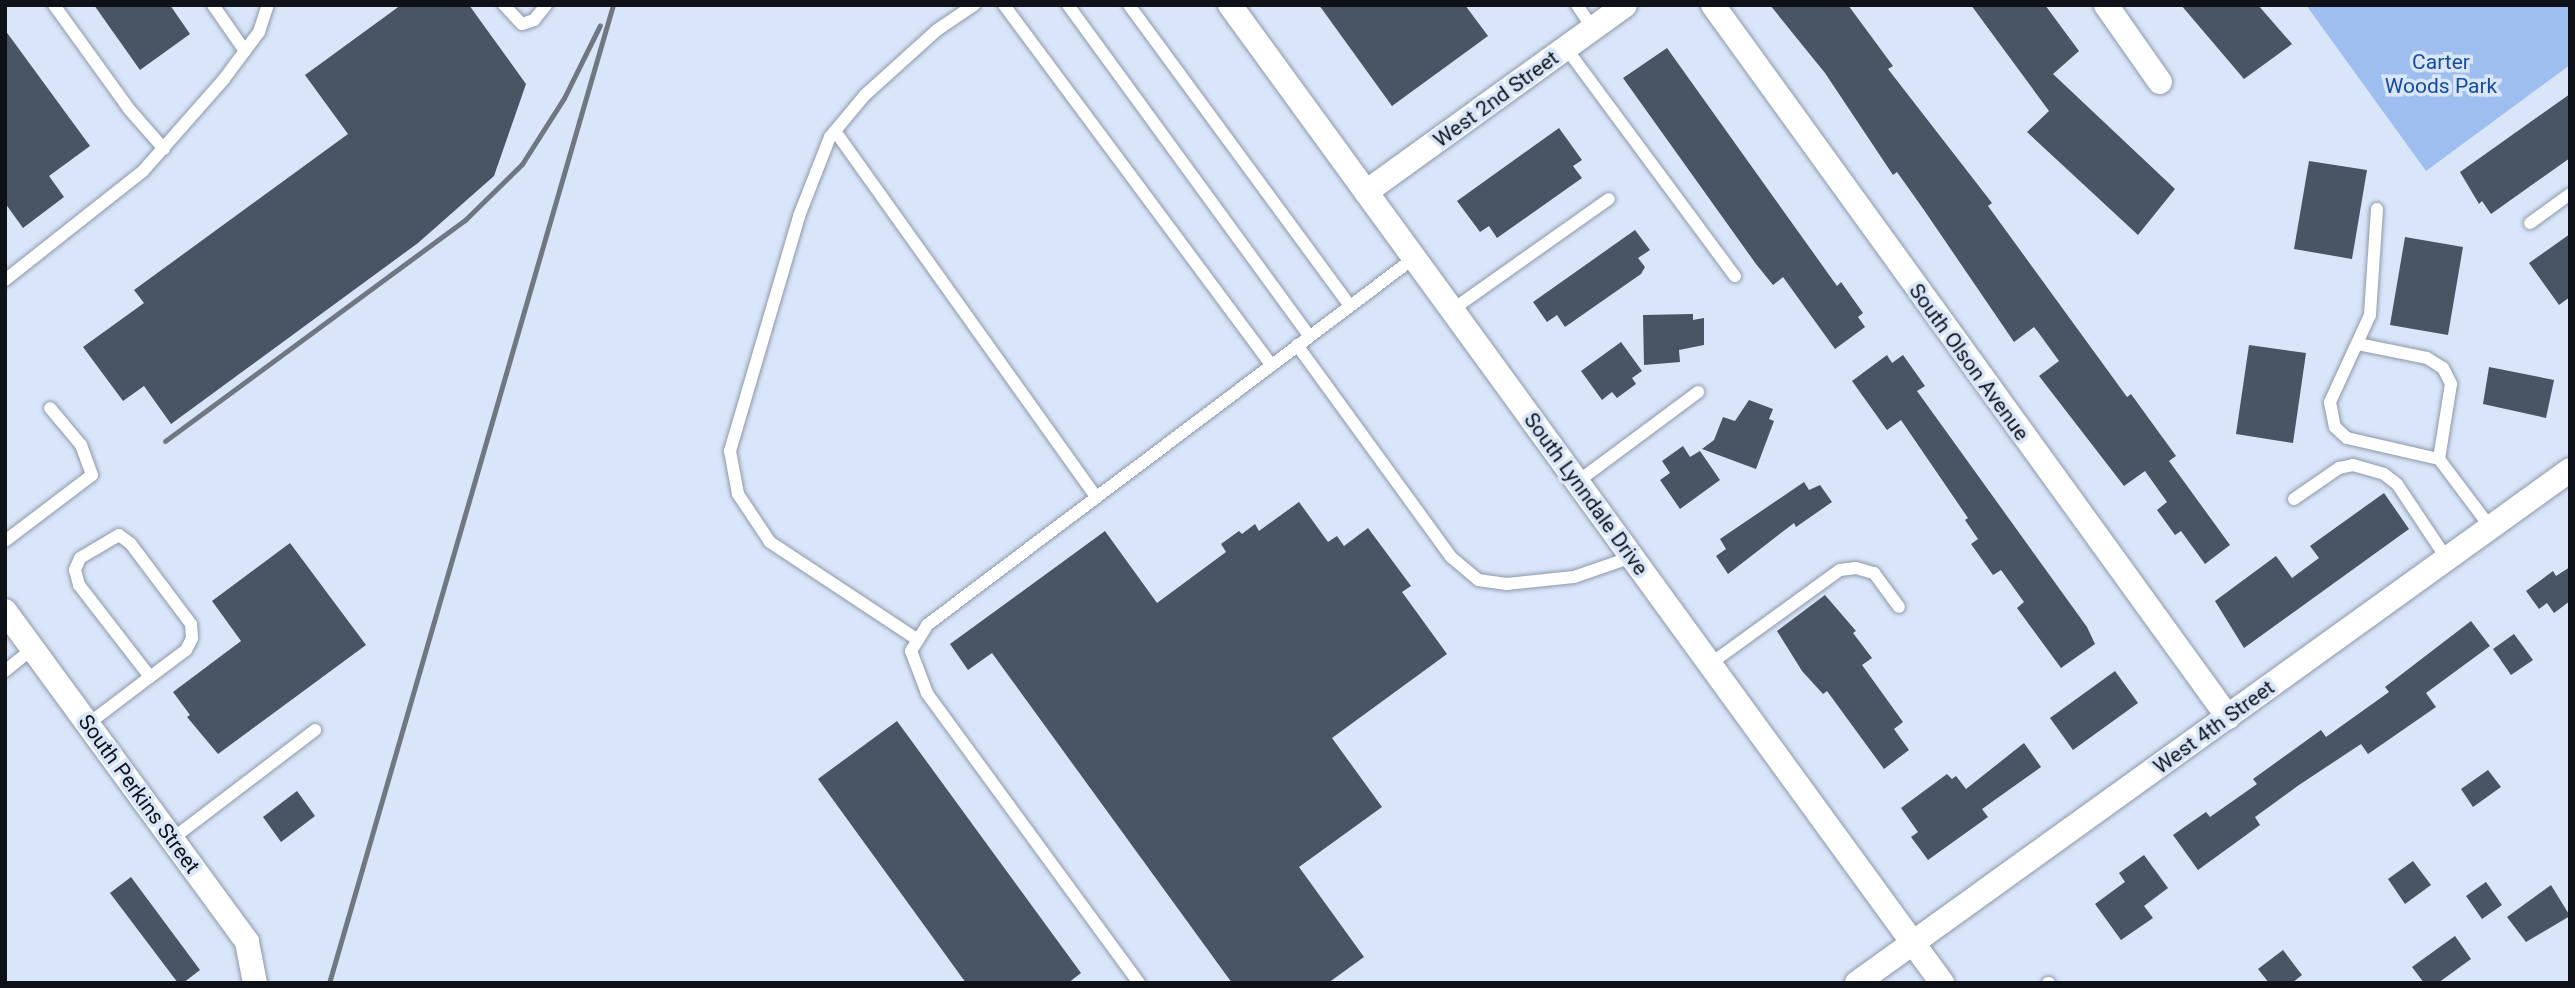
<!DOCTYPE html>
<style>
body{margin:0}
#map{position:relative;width:2575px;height:988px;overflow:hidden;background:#d9e6f9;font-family:Roboto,sans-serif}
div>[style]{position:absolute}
.green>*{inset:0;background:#9fbef0}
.building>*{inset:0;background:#495464}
.roads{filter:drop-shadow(0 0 2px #8c97aa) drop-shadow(0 0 2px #8c97aa)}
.lane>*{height:12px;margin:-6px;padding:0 6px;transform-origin:6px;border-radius:6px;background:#fff}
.street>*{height:24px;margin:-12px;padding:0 12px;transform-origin:12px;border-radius:12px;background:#fff}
.rail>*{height:5px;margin:-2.5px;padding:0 2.5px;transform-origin:2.5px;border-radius:2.5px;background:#6f7783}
span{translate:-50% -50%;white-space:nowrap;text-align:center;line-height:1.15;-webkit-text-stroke:7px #d9e6f9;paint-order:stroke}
.park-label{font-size:21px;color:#174da1}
.street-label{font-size:21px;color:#0e1218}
.frame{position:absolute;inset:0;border:7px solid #0e1218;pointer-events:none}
</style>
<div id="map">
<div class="green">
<div style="clip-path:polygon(2306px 5px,2570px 5px,2570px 65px,2426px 171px)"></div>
</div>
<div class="building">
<div style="clip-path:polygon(94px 5px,170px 5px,190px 34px,140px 70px)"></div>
<div style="clip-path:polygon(401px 5px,469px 5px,526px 84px,494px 176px,418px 243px,171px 424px,144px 386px,123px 401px,83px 347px,144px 303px,134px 290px,348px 134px,305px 75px)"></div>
<div style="clip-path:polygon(1319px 5px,1465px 5px,1488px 36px,1392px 106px)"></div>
<div style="clip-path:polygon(1770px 5px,1848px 5px,1893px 66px,1888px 69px,1992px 203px,1988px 206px,2127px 397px,2131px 394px,2176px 456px,2169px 461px,2230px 545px,2205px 564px,2181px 531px,2175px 535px,2157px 510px,2167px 502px,2145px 471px,2124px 486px,2039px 376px,2059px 361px,2038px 332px,2034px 327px,2014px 342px,1924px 210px,1897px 172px,1893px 175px,1825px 73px)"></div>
<div style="clip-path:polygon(1971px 5px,2045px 5px,2079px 51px,2053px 74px,2175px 189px,2138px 235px,2027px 132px,2049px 111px)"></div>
<div style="clip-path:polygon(2181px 5px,2258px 5px,2292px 44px,2244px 79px)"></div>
<div style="clip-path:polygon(5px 30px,90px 146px,49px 176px,64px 197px,23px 228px,5px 203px)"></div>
<div style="clip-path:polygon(1667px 48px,1837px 286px,1841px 282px,1863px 313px,1858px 317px,1865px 327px,1835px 349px,1783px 277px,1773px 285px,1756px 264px,1623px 78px)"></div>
<div style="clip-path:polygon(2570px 94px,2570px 158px,2491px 214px,2482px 201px,2479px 204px,2460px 172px)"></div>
<div style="clip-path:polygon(1559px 128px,1582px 160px,1573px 166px,1582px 178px,1497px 238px,1489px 226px,1480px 232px,1457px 201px)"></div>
<div style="clip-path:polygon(2309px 161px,2367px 170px,2352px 259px,2294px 249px)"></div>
<div style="clip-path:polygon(1635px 230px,1650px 250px,1638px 258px,1645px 267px,1641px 274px,1565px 327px,1557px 315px,1547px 322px,1533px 302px)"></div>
<div style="clip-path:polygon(2570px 234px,2570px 297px,2559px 305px,2529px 263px)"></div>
<div style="clip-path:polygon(2405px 237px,2463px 247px,2448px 335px,2390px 325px)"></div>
<div style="clip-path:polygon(1693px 314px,1693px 320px,1704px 318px,1704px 345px,1679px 350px,1680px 362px,1644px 365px,1643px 315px)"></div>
<div style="clip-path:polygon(1621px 342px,1642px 371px,1632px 378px,1636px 384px,1617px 398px,1612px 392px,1602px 400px,1581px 371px)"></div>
<div style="clip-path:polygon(2249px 345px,2306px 353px,2293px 443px,2236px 434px)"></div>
<div style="clip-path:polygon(1887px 355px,1892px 363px,1903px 355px,1925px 386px,1917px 391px,2087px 627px,2095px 644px,2061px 668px,2017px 608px,2024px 602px,2001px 570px,1993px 575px,1971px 544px,1978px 539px,1965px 520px,1968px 518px,1901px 420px,1887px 430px,1852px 381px)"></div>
<div style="clip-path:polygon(2489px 367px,2554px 380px,2546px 418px,2483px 404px)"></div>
<div style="clip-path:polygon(1749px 400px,1773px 409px,1769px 419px,1774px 421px,1756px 469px,1702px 449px,1714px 440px,1723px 417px,1735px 421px)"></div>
<div style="clip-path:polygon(1683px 446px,1690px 457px,1700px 451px,1720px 480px,1680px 509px,1660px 480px,1670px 473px,1662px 461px)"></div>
<div style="clip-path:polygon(1804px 482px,1809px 490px,1820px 485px,1832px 502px,1796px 527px,1794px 523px,1728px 574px,1716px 556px,1726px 549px,1720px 539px)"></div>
<div style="clip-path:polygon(2384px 493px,2409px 529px,2244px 648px,2215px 601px,2276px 556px,2292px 578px,2319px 558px,2310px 546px)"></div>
<div style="clip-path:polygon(1299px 502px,1328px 542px,1337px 536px,1344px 546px,1368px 528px,1411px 586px,1402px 592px,1447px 654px,1332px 738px,1382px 807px,1299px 867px,1364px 957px,1328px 983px,1232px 983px,992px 653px,968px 670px,950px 644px,1105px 531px,1157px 603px,1226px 552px,1221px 544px,1239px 531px,1242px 534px,1255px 524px,1259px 531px)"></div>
<div style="clip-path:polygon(290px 543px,366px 645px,218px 754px,187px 717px,190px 715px,173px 692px,241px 641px,212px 601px)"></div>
<div style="clip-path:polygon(2570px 567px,2570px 601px,2554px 613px,2547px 603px,2539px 609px,2526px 591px,2553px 571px,2556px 576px)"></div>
<div style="clip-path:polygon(1825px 595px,1856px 631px,1853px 633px,1872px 658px,1862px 665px,1903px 722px,1894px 729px,1909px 750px,1884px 769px,1827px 691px,1823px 694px,1802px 671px,1777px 631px)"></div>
<div style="clip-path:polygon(2471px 621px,2490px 646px,2426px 693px,2436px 707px,2368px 754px,2361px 744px,2299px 785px,2255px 817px,2260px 825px,2198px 870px,2173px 835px,2206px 812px,2210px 817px,2257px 784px,2253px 779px,2321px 730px,2326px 737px,2389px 692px,2385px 687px)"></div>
<div style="clip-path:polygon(2514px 634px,2533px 660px,2511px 675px,2493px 649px)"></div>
<div style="clip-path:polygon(2115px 671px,2138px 703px,2073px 750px,2050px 718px)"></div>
<div style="clip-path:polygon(897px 721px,1081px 973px,1068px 983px,966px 983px,818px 779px)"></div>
<div style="clip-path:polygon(2024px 743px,2041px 767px,1982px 809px,1988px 817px,1928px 860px,1911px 837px,1918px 832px,1901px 808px,1947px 774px,1952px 779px,1956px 776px,1966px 789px)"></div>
<div style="clip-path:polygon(2488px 770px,2501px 787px,2473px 807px,2461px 789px)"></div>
<div style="clip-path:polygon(297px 791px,315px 816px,281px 842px,263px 817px)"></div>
<div style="clip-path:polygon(2144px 855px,2168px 888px,2144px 906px,2153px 918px,2121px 940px,2095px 904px,2125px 882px,2119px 873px)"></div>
<div style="clip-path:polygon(2413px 861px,2431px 885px,2405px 904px,2388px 879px)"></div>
<div style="clip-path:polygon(131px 877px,200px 970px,183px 983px,178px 983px,110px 893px)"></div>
<div style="clip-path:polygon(2486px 882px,2502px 905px,2482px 919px,2466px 896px)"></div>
<div style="clip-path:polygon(2551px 885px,2570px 916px,2526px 942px,2507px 917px)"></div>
<div style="clip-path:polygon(2455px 936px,2471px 959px,2438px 983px,2424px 983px,2412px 967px)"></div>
<div style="clip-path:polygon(2283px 950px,2302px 975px,2292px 983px,2269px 983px,2258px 969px)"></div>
</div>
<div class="roads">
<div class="lane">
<div style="left:54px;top:5px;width:128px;rotate:54.2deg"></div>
<div style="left:129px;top:109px;width:53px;rotate:48.8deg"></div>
<div style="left:213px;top:5px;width:56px;rotate:55.2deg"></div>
<div style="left:504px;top:5px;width:26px;rotate:47deg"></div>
<div style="left:522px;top:24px;width:13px;rotate:-18deg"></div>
<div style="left:534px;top:20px;width:19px;rotate:-51deg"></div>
<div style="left:1004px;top:5px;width:448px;rotate:53.4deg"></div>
<div style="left:1068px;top:5px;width:409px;rotate:53.9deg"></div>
<div style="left:1129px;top:5px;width:373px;rotate:53.7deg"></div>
<div style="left:1577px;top:5px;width:29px;rotate:56deg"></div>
<div style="left:1566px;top:48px;width:284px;rotate:53.5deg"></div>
<div style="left:835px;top:131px;width:448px;rotate:54.5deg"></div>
<div style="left:2377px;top:209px;width:106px;rotate:93.8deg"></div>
<div style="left:2370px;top:315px;width:96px;rotate:114.7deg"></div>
<div style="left:2330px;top:402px;width:25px;rotate:79deg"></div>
<div style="left:2335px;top:427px;width:16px;rotate:43deg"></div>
<div style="left:2347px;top:438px;width:94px;rotate:12.9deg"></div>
<div style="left:2439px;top:459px;width:85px;rotate:53.1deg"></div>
<div style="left:2530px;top:223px;width:49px;rotate:-35.9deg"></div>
<div style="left:5px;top:280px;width:176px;rotate:-38.3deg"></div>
<div style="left:143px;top:171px;width:123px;rotate:-48.6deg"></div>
<div style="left:224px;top:79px;width:59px;rotate:-53.3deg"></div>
<div style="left:259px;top:32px;width:28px;rotate:-72deg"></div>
<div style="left:1452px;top:310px;width:192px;rotate:-35.3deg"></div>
<div style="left:2358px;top:344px;width:70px;rotate:11.5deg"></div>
<div style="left:2427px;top:358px;width:19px;rotate:32deg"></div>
<div style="left:2443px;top:368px;width:18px;rotate:63deg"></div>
<div style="left:2451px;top:384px;width:76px;rotate:99.1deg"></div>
<div style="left:1297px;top:345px;width:262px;rotate:54deg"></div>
<div style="left:1451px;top:557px;width:35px;rotate:40deg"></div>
<div style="left:1478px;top:580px;width:29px;rotate:8deg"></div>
<div style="left:1507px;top:584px;width:67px;rotate:-6deg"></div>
<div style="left:1574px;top:577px;width:61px;rotate:-19deg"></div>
<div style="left:1577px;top:482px;width:151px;rotate:-36.6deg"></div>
<div style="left:2294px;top:499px;width:55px;rotate:-34.6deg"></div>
<div style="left:2339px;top:468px;width:14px;rotate:-12deg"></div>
<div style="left:2353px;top:465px;width:32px;rotate:16deg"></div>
<div style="left:2384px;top:474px;width:16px;rotate:38deg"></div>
<div style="left:2397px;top:484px;width:90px;rotate:56.3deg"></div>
<div style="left:5px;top:541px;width:109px;rotate:-37.2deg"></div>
<div style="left:92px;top:475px;width:32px;rotate:-110deg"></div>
<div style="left:81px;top:445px;width:48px;rotate:-130deg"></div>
<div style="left:918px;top:640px;width:178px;rotate:-146.5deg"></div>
<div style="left:770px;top:542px;width:58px;rotate:-123.7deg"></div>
<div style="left:738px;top:494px;width:44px;rotate:-100.5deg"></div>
<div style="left:730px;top:451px;width:245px;rotate:-73.6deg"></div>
<div style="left:799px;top:216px;width:85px;rotate:-68.6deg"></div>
<div style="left:830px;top:137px;width:55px;rotate:-50.2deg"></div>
<div style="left:865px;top:95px;width:97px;rotate:-42.1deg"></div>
<div style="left:937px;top:30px;width:45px;rotate:-34deg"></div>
<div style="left:1710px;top:664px;width:160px;rotate:-35.9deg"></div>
<div style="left:1840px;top:570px;width:16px;rotate:-7deg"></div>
<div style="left:1856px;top:568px;width:19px;rotate:16deg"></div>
<div style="left:1874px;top:573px;width:42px;rotate:53.7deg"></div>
<div style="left:5px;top:671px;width:36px;rotate:-39deg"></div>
<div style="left:88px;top:724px;width:78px;rotate:-37.2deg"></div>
<div style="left:150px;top:677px;width:45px;rotate:-36.9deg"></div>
<div style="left:186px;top:650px;width:13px;rotate:-63deg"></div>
<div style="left:192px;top:638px;width:14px;rotate:-94deg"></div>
<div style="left:191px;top:624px;width:100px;rotate:-126.9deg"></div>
<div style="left:131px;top:544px;width:15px;rotate:-143deg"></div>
<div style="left:119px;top:535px;width:45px;rotate:149.5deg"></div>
<div style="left:80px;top:558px;width:13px;rotate:113deg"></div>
<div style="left:75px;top:570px;width:16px;rotate:75deg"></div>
<div style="left:79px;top:585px;width:116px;rotate:52.3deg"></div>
<div style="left:172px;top:839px;width:180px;rotate:-37.3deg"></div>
<div style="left:1139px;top:983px;width:359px;rotate:-126.2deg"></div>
<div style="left:927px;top:693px;width:45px;rotate:-110.9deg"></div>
<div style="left:911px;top:651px;width:31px;rotate:-58deg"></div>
<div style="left:927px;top:625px;width:610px;rotate:-37deg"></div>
<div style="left:2048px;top:983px;width:1px"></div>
</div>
<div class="street">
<div style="left:1230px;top:5px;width:1210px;rotate:53.94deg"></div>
<div style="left:1713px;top:5px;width:879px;rotate:54.12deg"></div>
<div style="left:2106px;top:5px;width:94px;rotate:55deg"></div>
<div style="left:1366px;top:192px;width:319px;rotate:-35.8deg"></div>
<div style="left:5px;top:611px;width:410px;rotate:53.8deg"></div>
<div style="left:247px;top:942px;width:42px;rotate:79deg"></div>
<div style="left:1857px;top:983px;width:878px;rotate:-35.73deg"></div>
</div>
</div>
<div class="rail">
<div style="left:165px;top:441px;width:373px;rotate:-36.4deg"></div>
<div style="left:465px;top:220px;width:80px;rotate:-44.5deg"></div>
<div style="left:522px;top:164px;width:78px;rotate:-57.5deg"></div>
<div style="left:564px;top:98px;width:81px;rotate:-63.7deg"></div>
<div style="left:329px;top:983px;width:1018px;rotate:-73.81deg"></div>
</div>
<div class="park-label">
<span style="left:2441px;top:74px">Carter<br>Woods Park</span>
</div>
<div class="street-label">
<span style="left:1496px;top:99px;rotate:-36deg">West 2nd Street</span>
<span style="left:1969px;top:362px;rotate:54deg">South Olson Avenue</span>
<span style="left:1586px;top:494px;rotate:54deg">South Lynndale Drive</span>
<span style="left:2214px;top:727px;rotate:-36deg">West 4th Street</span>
<span style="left:139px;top:794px;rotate:54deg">South Perkins Street</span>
</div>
<div class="frame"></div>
</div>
